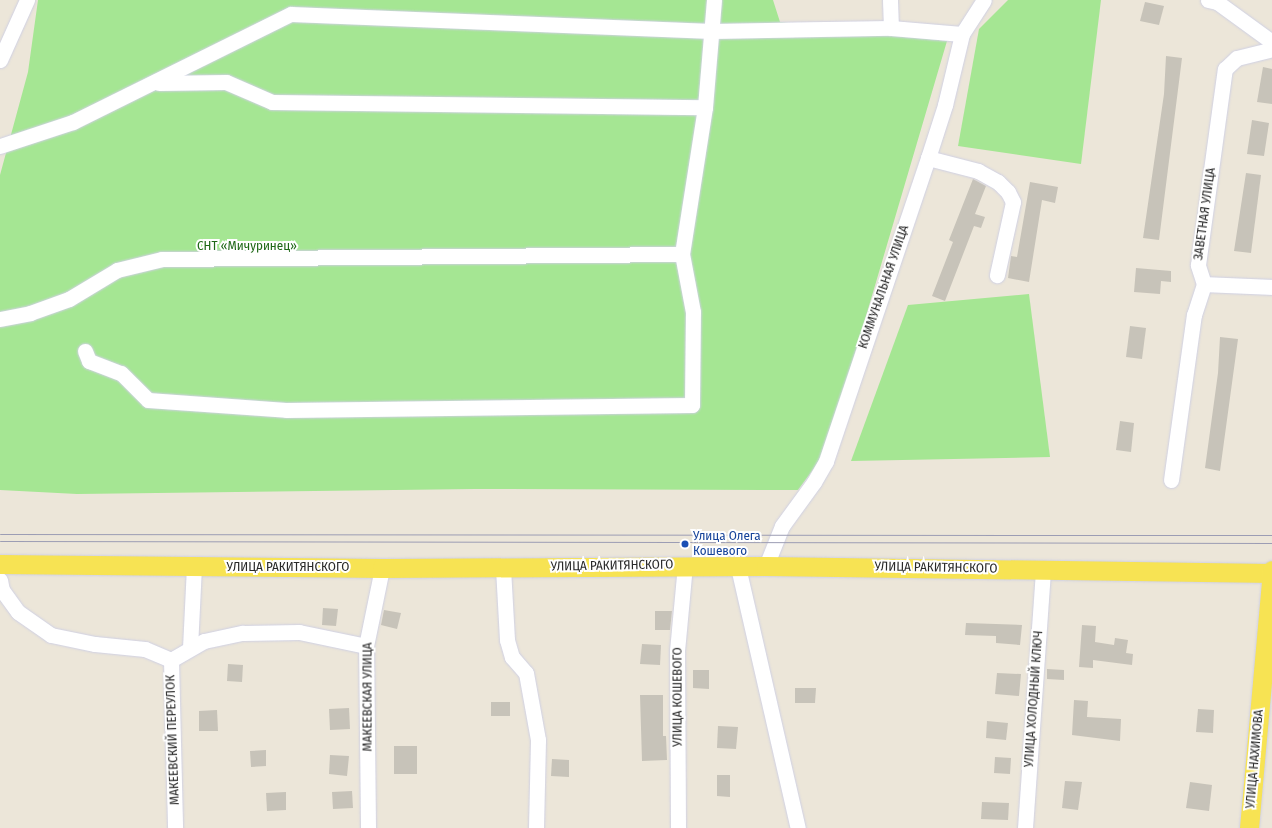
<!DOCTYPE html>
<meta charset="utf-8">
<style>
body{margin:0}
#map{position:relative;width:1272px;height:828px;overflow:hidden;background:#ece6d9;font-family:"Fira Sans Condensed",sans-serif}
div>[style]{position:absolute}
.green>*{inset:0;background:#a5e693}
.building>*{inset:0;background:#c7c3b9}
.roads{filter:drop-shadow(0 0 1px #cfd0e3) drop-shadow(0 0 1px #cfd0e3)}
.minor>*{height:15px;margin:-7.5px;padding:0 7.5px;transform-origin:7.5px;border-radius:7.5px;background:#fff}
.major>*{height:19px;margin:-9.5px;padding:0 9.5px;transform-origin:9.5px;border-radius:9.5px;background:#f7e353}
.tram>*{height:1px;margin:-0.5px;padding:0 0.5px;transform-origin:0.5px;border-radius:0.5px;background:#9c9db4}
.dots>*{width:11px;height:11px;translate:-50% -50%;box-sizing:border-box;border:2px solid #fff;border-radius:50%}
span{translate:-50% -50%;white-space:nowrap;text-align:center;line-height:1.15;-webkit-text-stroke:4px #fff;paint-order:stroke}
.street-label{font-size:13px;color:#292929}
.park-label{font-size:13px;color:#1e6816}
.transit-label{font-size:13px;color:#164399}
.left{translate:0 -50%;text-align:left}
</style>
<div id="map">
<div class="green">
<div style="clip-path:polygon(38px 0,773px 0,780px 22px,947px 41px,826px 452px,798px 490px,475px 489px,77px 494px,0 490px,0 175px,28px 72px)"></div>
<div style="clip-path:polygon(1008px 0,1101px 0,1081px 164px,958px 146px,979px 29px)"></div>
<div style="clip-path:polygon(1029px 294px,1050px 457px,851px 461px,908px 305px)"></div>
</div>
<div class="building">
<div style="clip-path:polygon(1145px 2px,1164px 6px,1159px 25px,1140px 21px)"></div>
<div style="clip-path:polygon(1166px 56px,1182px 58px,1159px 240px,1143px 238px,1164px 94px)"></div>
<div style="clip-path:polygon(1263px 67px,1272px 69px,1272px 104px,1257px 102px)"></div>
<div style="clip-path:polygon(1252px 120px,1269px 123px,1264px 156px,1247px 154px)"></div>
<div style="clip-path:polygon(1246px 173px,1261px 175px,1251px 253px,1234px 251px)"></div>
<div style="clip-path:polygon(973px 179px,986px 186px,975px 214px,985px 217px,981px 228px,974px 226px,945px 301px,932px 296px,953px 242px,949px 240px)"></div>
<div style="clip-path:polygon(1030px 182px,1058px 187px,1055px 203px,1042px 200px,1029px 282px,1008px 278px,1011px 256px,1017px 257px)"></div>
<div style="clip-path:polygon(1136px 268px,1171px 271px,1171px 282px,1161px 281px,1160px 294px,1134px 292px)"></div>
<div style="clip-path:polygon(1130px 326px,1146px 328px,1142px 359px,1126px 357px)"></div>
<div style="clip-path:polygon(1220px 337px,1238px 339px,1220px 471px,1205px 468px,1218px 373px)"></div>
<div style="clip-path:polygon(1120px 421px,1134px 423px,1131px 452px,1116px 450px)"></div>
<div style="clip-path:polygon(323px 608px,338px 609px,336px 626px,322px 625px)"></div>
<div style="clip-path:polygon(384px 610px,401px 613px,397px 629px,381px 625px)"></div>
<div style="clip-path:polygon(655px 611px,672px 611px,670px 630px,655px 630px)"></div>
<div style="clip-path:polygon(966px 623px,1022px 625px,1020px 645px,996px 643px,996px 636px,965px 635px)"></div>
<div style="clip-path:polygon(1082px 625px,1096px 626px,1095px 642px,1114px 645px,1115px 638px,1128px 640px,1126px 653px,1133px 654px,1132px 665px,1093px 660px,1093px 668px,1079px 667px)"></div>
<div style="clip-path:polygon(642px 644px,661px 645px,660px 665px,640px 664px)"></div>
<div style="clip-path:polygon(228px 664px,243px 665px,242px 682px,227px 681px)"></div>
<div style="clip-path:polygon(1047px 669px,1064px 670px,1064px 680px,1047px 679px)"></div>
<div style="clip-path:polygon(693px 670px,709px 670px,709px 689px,693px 688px)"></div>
<div style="clip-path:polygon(997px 673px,1021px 674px,1019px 696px,995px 694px)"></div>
<div style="clip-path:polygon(795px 688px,816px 688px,815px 703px,795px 703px)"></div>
<div style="clip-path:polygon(640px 695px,663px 695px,663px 736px,666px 736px,667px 760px,642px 761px)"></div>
<div style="clip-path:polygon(1074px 700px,1088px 701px,1087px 717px,1121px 719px,1120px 741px,1072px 735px)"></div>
<div style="clip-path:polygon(491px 702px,510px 702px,510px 716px,491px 716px)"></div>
<div style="clip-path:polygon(349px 708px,350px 729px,330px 730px,329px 709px)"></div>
<div style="clip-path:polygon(1198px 709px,1214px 710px,1213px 733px,1196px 732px)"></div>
<div style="clip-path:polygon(217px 710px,218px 731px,199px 731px,199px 711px)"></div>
<div style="clip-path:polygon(987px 721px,1008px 723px,1006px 740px,986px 738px)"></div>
<div style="clip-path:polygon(718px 726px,738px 727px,736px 749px,717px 748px)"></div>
<div style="clip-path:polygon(394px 746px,417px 746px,417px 774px,394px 774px)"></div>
<div style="clip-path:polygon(266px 750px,266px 766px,251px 767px,250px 751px)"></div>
<div style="clip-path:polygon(330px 755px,349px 756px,347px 776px,329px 774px)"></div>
<div style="clip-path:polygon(995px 757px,1011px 758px,1010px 774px,994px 773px)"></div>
<div style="clip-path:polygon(552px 759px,569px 760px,569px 777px,551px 776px)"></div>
<div style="clip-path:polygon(717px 775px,730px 775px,730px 797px,717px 796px)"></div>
<div style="clip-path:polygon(1065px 781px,1082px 782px,1078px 810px,1062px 808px)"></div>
<div style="clip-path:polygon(1190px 782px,1212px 785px,1209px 811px,1186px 808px)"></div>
<div style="clip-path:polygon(352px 791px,353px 808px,333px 809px,332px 792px)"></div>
<div style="clip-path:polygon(286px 792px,286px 810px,267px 811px,266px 793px)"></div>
<div style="clip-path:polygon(982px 802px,1009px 803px,1008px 820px,981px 819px)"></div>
</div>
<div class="roads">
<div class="minor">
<div style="left:890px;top:0;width:28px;rotate:88deg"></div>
<div style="left:1208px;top:0;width:9px;rotate:13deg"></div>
<div style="left:1217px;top:2px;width:68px;rotate:36deg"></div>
<div style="left:0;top:60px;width:66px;rotate:-65.8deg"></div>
<div style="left:159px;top:83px;width:67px;rotate:-0.9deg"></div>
<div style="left:226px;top:82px;width:50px;rotate:23.5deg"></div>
<div style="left:272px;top:102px;width:433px;rotate:0.7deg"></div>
<div style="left:0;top:146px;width:77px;rotate:-18.2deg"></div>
<div style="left:73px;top:122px;width:243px;rotate:-26.4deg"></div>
<div style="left:291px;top:14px;width:421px;rotate:2.3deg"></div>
<div style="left:712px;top:31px;width:179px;rotate:-1deg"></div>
<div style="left:891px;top:28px;width:71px;rotate:4.8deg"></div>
<div style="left:928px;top:158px;width:52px;rotate:14.6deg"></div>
<div style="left:978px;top:171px;width:23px;rotate:29deg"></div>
<div style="left:998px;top:182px;width:14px;rotate:45deg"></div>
<div style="left:1008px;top:192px;width:11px;rotate:63deg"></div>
<div style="left:1013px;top:202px;width:75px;rotate:102.4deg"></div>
<div style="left:1204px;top:284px;width:68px;rotate:2.5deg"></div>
<div style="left:0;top:319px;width:31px;rotate:-11deg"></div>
<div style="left:30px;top:313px;width:41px;rotate:-19.7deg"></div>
<div style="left:69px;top:299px;width:56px;rotate:-31.1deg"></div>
<div style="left:117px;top:270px;width:46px;rotate:-13.7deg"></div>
<div style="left:162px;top:259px;width:520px;rotate:-0.55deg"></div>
<div style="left:85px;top:351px;width:11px;rotate:68deg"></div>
<div style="left:89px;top:361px;width:34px;rotate:21deg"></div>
<div style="left:121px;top:373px;width:38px;rotate:45deg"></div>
<div style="left:148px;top:400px;width:138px;rotate:4.1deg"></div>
<div style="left:286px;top:410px;width:406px;rotate:-0.7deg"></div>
<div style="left:692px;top:405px;width:93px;rotate:-89.4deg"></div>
<div style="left:693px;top:312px;width:59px;rotate:-100.7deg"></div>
<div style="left:682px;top:254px;width:149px;rotate:-81.1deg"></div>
<div style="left:705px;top:107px;width:107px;rotate:-85.2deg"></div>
<div style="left:1171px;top:480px;width:167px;rotate:-82.1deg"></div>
<div style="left:1194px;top:315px;width:33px;rotate:-72deg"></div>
<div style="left:1204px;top:284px;width:20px;rotate:-108deg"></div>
<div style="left:1198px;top:265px;width:198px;rotate:-82.2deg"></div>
<div style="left:1225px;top:69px;width:16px;rotate:-43deg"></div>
<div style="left:1237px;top:58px;width:36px;rotate:-14deg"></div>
<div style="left:766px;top:566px;width:43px;rotate:-68.2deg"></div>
<div style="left:782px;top:526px;width:54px;rotate:-54deg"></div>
<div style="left:814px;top:482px;width:24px;rotate:-60deg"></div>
<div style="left:826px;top:461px;width:320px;rotate:-71.4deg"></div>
<div style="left:928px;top:158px;width:56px;rotate:-72.2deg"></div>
<div style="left:945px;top:105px;width:73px;rotate:-76.5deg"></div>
<div style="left:962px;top:34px;width:40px;rotate:-57.1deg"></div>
<div style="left:738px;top:567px;width:268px;rotate:77.1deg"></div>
<div style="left:503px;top:568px;width:72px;rotate:86.8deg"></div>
<div style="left:507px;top:640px;width:18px;rotate:74deg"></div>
<div style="left:512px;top:657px;width:21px;rotate:49deg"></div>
<div style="left:526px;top:673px;width:68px;rotate:79.8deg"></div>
<div style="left:538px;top:740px;width:88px;rotate:91.3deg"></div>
<div style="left:0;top:580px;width:10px;rotate:79deg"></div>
<div style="left:2px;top:590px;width:27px;rotate:54deg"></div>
<div style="left:18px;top:612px;width:40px;rotate:34.9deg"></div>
<div style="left:51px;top:635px;width:45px;rotate:11.6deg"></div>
<div style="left:95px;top:644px;width:50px;rotate:5.7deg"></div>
<div style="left:145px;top:649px;width:28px;rotate:23deg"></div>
<div style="left:171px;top:660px;width:168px;rotate:88.6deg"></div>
<div style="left:190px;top:648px;width:81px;rotate:-87.2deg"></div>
<div style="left:171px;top:660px;width:38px;rotate:-30deg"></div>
<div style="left:204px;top:641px;width:40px;rotate:-12deg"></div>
<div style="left:243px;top:633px;width:56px;rotate:-1deg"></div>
<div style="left:299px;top:632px;width:68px;rotate:11.8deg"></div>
<div style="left:368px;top:828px;width:182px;rotate:-90.6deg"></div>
<div style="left:366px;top:646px;width:80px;rotate:-78.4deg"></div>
<div style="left:678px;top:828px;width:177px;rotate:-90.3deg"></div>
<div style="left:677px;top:651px;width:86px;rotate:-84.7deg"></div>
<div style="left:1025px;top:828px;width:259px;rotate:-86deg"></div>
</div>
<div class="major">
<div style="left:0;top:564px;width:382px;rotate:0.6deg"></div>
<div style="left:382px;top:568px;width:384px;rotate:-0.3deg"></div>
<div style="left:766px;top:566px;width:506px;rotate:0.79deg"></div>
<div style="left:1249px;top:828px;width:259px;rotate:-84.9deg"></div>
</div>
</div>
<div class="tram">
<div style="left:0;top:534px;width:1272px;rotate:0.05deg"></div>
<div style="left:0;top:541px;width:1272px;rotate:0.09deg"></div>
</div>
<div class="dots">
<div style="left:685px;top:544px;background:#1a4fb4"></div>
</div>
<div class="street-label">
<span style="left:1205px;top:214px;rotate:-82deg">ЗАВЕТНАЯ УЛИЦА</span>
<span style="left:884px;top:287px;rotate:-71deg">КОММУНАЛЬНАЯ УЛИЦА</span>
<span style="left:612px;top:566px;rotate:-1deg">УЛИЦА РАКИТЯНСКОГО</span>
<span style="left:288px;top:567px">УЛИЦА РАКИТЯНСКОГО</span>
<span style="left:936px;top:568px;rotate:1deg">УЛИЦА РАКИТЯНСКОГО</span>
<span style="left:368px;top:697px;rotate:-90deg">МАКЕЕВСКАЯ УЛИЦА</span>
<span style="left:678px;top:697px;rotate:-90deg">УЛИЦА КОШЕВОГО</span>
<span style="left:1034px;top:699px;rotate:-86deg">УЛИЦА ХОЛОДНЫЙ КЛЮЧ</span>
<span style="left:173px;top:740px;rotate:-92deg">МАКЕЕВСКИЙ ПЕРЕУЛОК</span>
<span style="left:1255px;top:759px;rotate:-85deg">УЛИЦА НАХИМОВА</span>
</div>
<div class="park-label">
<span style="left:247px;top:246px">СНТ «Мичуринец»</span>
</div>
<div class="transit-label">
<span class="left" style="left:693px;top:544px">Улица Олега<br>Кошевого</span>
</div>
</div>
